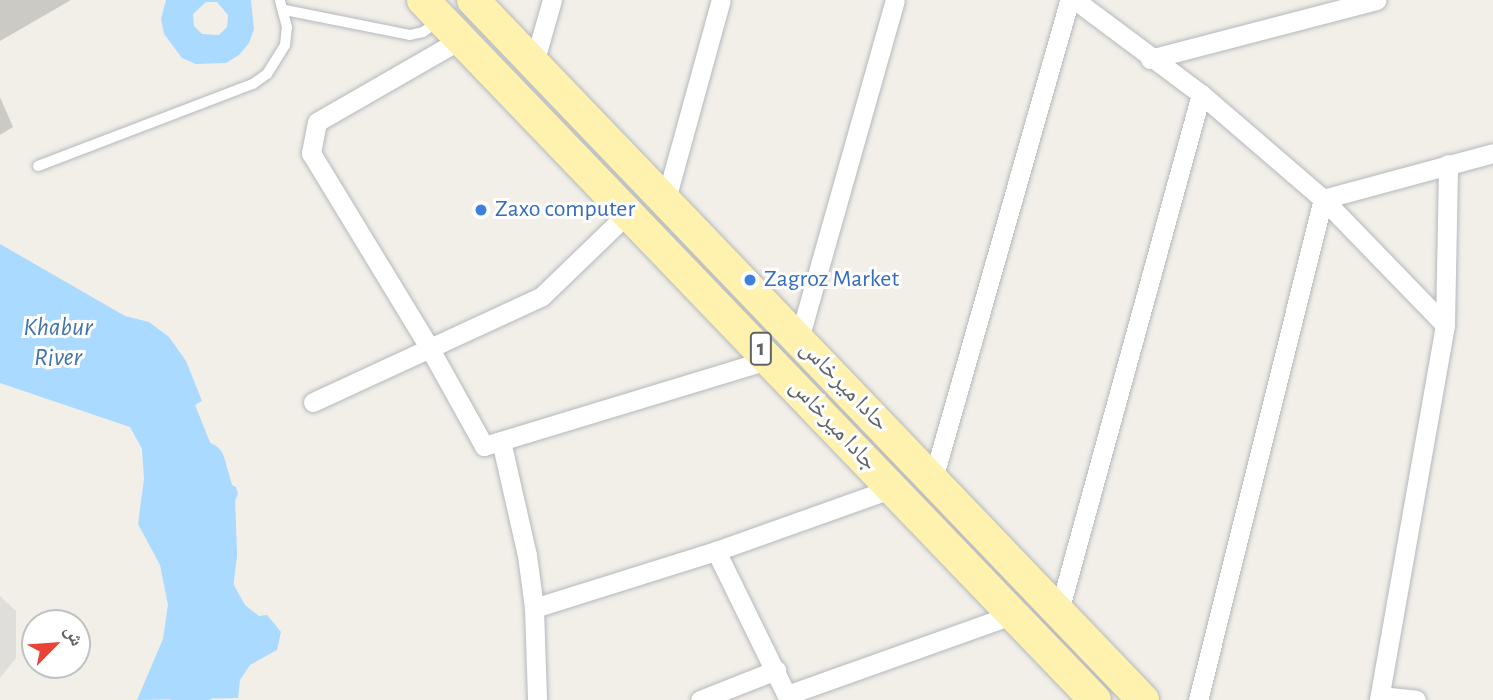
<!DOCTYPE html>
<meta charset="utf-8">
<style>
body{margin:0}
#map{position:relative;width:1493px;height:700px;overflow:hidden;background:#f1efe8;font-family:"Alegreya Sans","Noto Naskh Arabic",sans-serif}
div>[style]{position:absolute}
.industrial>*{inset:0;background:#e0deda}
.water>*{inset:0;background:#aadaff}
.river>*{height:40px;margin:-20px;padding:0 20px;transform-origin:20px;border-radius:20px;background:#aadaff}
.building>*{inset:0;background:#cccac5}
.roads{filter:drop-shadow(0 0 2px #b5b8bc) drop-shadow(0 0 2px #b5b8bc)}
.service>*{height:10px;margin:-5px;padding:0 5px;transform-origin:5px;border-radius:5px;background:#fff}
.minor>*{height:19px;margin:-9.5px;padding:0 9.5px;transform-origin:9.5px;border-radius:9.5px;background:#fff}
.primary>*{height:32px;margin:-16px;padding:0 16px;transform-origin:16px;border-radius:16px;background:#fff2af}
.dots>*{width:19px;height:19px;translate:-50% -50%;box-sizing:border-box;border:4px solid #fff;border-radius:50%}
span{translate:-50% -50%;white-space:nowrap;text-align:center;line-height:1.15;-webkit-text-stroke:6px #fff;paint-order:stroke}
.shield-label span{padding:2px 5px;background:#fff;border:2px solid;border-radius:5px;-webkit-text-stroke-width:0}
.shield-label{font-size:23px;color:#5f6368;font-weight:700}
.shop-label{font-size:24px;color:#366cbe}
.left{translate:0 -50%;text-align:left}
.street-label{font-size:24px;color:#5f6368}
.water-label{font-size:26px;color:#4174aa;font-style:italic}
.north{position:absolute;left:21px;top:609px;width:70px;height:70px;box-sizing:border-box;background:#fff;border:2px solid #bfc1c3;border-radius:50%;rotate:65deg;font-size:19px;font-weight:700;line-height:28px;text-align:center;color:#5f6368}
.north::after{content:'';display:block;margin:auto;width:24px;height:32px;background:#ea4335;clip-path:polygon(50% 0,100% 100%,50% 72%,0 100%)}
</style>
<div id="map">
<div class="industrial">
<div style="clip-path:polygon(0 596px,16px 611px,16px 658px,0 678px)"></div>
</div>
<div class="water">
<div style="clip-path:polygon(evenodd,166px 0,251px 0,254px 29px,249px 43px,239px 55px,226px 63px,196px 64px,182px 58px,164px 34px,161px 19px,166px 0,206px 2px,217px 2px,228px 15px,227px 27px,219px 35px,202px 34px,194px 26px,193px 14px,206px 2px)"></div>
<div style="clip-path:polygon(0 244px,125px 316px,149px 322px,169px 337px,186px 361px,202px 401px,195px 405px,226px 482px,236px 487px,238px 494px,234px 503px,216px 515px,216px 553px,245px 605px,259px 616px,267px 615px,281px 632px,277px 650px,250px 665px,240px 680px,238px 698px,137px 700px,163px 639px,168px 605px,160px 565px,138px 524px,144px 479px,142px 449px,130px 427px,0 383px)"></div>
</div>
<div class="river">
<div style="left:190px;top:700px;width:72px;rotate:-75.6deg"></div>
<div style="left:208px;top:630px;width:77px;rotate:-83.2deg"></div>
<div style="left:217px;top:554px;width:56px;rotate:-92deg"></div>
<div style="left:215px;top:498px;width:37px;rotate:-106deg"></div>
</div>
<div class="building">
<div style="clip-path:polygon(0 0,71px 0,0 41px)"></div>
<div style="clip-path:polygon(0 97px,13px 127px,0 135px)"></div>
</div>
<div class="roads">
<div class="service">
<div style="left:285px;top:10px;width:127px;rotate:11.3deg"></div>
<div style="left:410px;top:35px;width:13px;rotate:-13deg"></div>
<div style="left:423px;top:32px;width:19px;rotate:-35deg"></div>
<div style="left:38px;top:166px;width:230px;rotate:-20.9deg"></div>
<div style="left:253px;top:84px;width:17px;rotate:-36deg"></div>
<div style="left:267px;top:74px;width:34px;rotate:-58deg"></div>
<div style="left:285px;top:45px;width:18px;rotate:-84deg"></div>
<div style="left:287px;top:27px;width:28px;rotate:-105deg"></div>
</div>
<div class="minor">
<div style="left:1075px;top:0;width:157px;rotate:36.7deg"></div>
<div style="left:1201px;top:94px;width:161px;rotate:40.7deg"></div>
<div style="left:1323px;top:199px;width:175px;rotate:45.9deg"></div>
<div style="left:1445px;top:325px;width:381px;rotate:100deg"></div>
<div style="left:463px;top:38px;width:168px;rotate:150.1deg"></div>
<div style="left:317px;top:122px;width:32px;rotate:101deg"></div>
<div style="left:311px;top:153px;width:229px;rotate:58.7deg"></div>
<div style="left:430px;top:349px;width:111px;rotate:60.9deg"></div>
<div style="left:484px;top:446px;width:300px;rotate:-16.9deg"></div>
<div style="left:1150px;top:59px;width:234px;rotate:-14.6deg"></div>
<div style="left:534px;top:63px;width:66px;rotate:-74.1deg"></div>
<div style="left:666px;top:199px;width:206px;rotate:-74.6deg"></div>
<div style="left:1445px;top:325px;width:161px;rotate:-88.9deg"></div>
<div style="left:799px;top:339px;width:352px;rotate:-74.2deg"></div>
<div style="left:313px;top:402px;width:252px;rotate:-24.8deg"></div>
<div style="left:542px;top:296px;width:121px;rotate:-44deg"></div>
<div style="left:501px;top:441px;width:117px;rotate:77.2deg"></div>
<div style="left:527px;top:555px;width:53px;rotate:82.5deg"></div>
<div style="left:534px;top:608px;width:92px;rotate:88.1deg"></div>
<div style="left:933px;top:479px;width:498px;rotate:-74.1deg"></div>
<div style="left:716px;top:551px;width:166px;rotate:63.9deg"></div>
<div style="left:534px;top:608px;width:191px;rotate:-17.4deg"></div>
<div style="left:716px;top:551px;width:188px;rotate:-19.6deg"></div>
<div style="left:1059px;top:611px;width:536px;rotate:-74.64deg"></div>
<div style="left:787px;top:695px;width:242px;rotate:-19.6deg"></div>
<div style="left:1380px;top:696px;width:36px;rotate:6deg"></div>
<div style="left:700px;top:700px;width:82px;rotate:-21.5deg"></div>
<div style="left:1198px;top:700px;width:516px;rotate:-75.99deg"></div>
<div style="left:1323px;top:199px;width:176px;rotate:-15.1deg"></div>
</div>
<div class="primary">
<div style="left:423px;top:0;width:970px;rotate:46.17deg"></div>
<div style="left:473px;top:0;width:969px;rotate:46.25deg"></div>
</div>
</div>
<div class="dots">
<div style="left:481px;top:210px;background:#3f7fe0"></div>
<div style="left:750px;top:280px;background:#3f7fe0"></div>
</div>
<div class="shield-label">
<span style="left:761px;top:349px">1</span>
</div>
<div class="shop-label">
<span class="left" style="left:495px;top:210px">Zaxo computer</span>
<span class="left" style="left:764px;top:280px">Zagroz Market</span>
</div>
<div class="street-label">
<span style="left:844px;top:386px;rotate:46deg">حادا ميرخاس</span>
<span style="left:833px;top:425px;rotate:47deg">جادا ميرخاس</span>
</div>
<div class="water-label">
<span style="left:58px;top:343px">Khabur<br>River</span>
</div>
<div class="north">ش</div>
</div>
